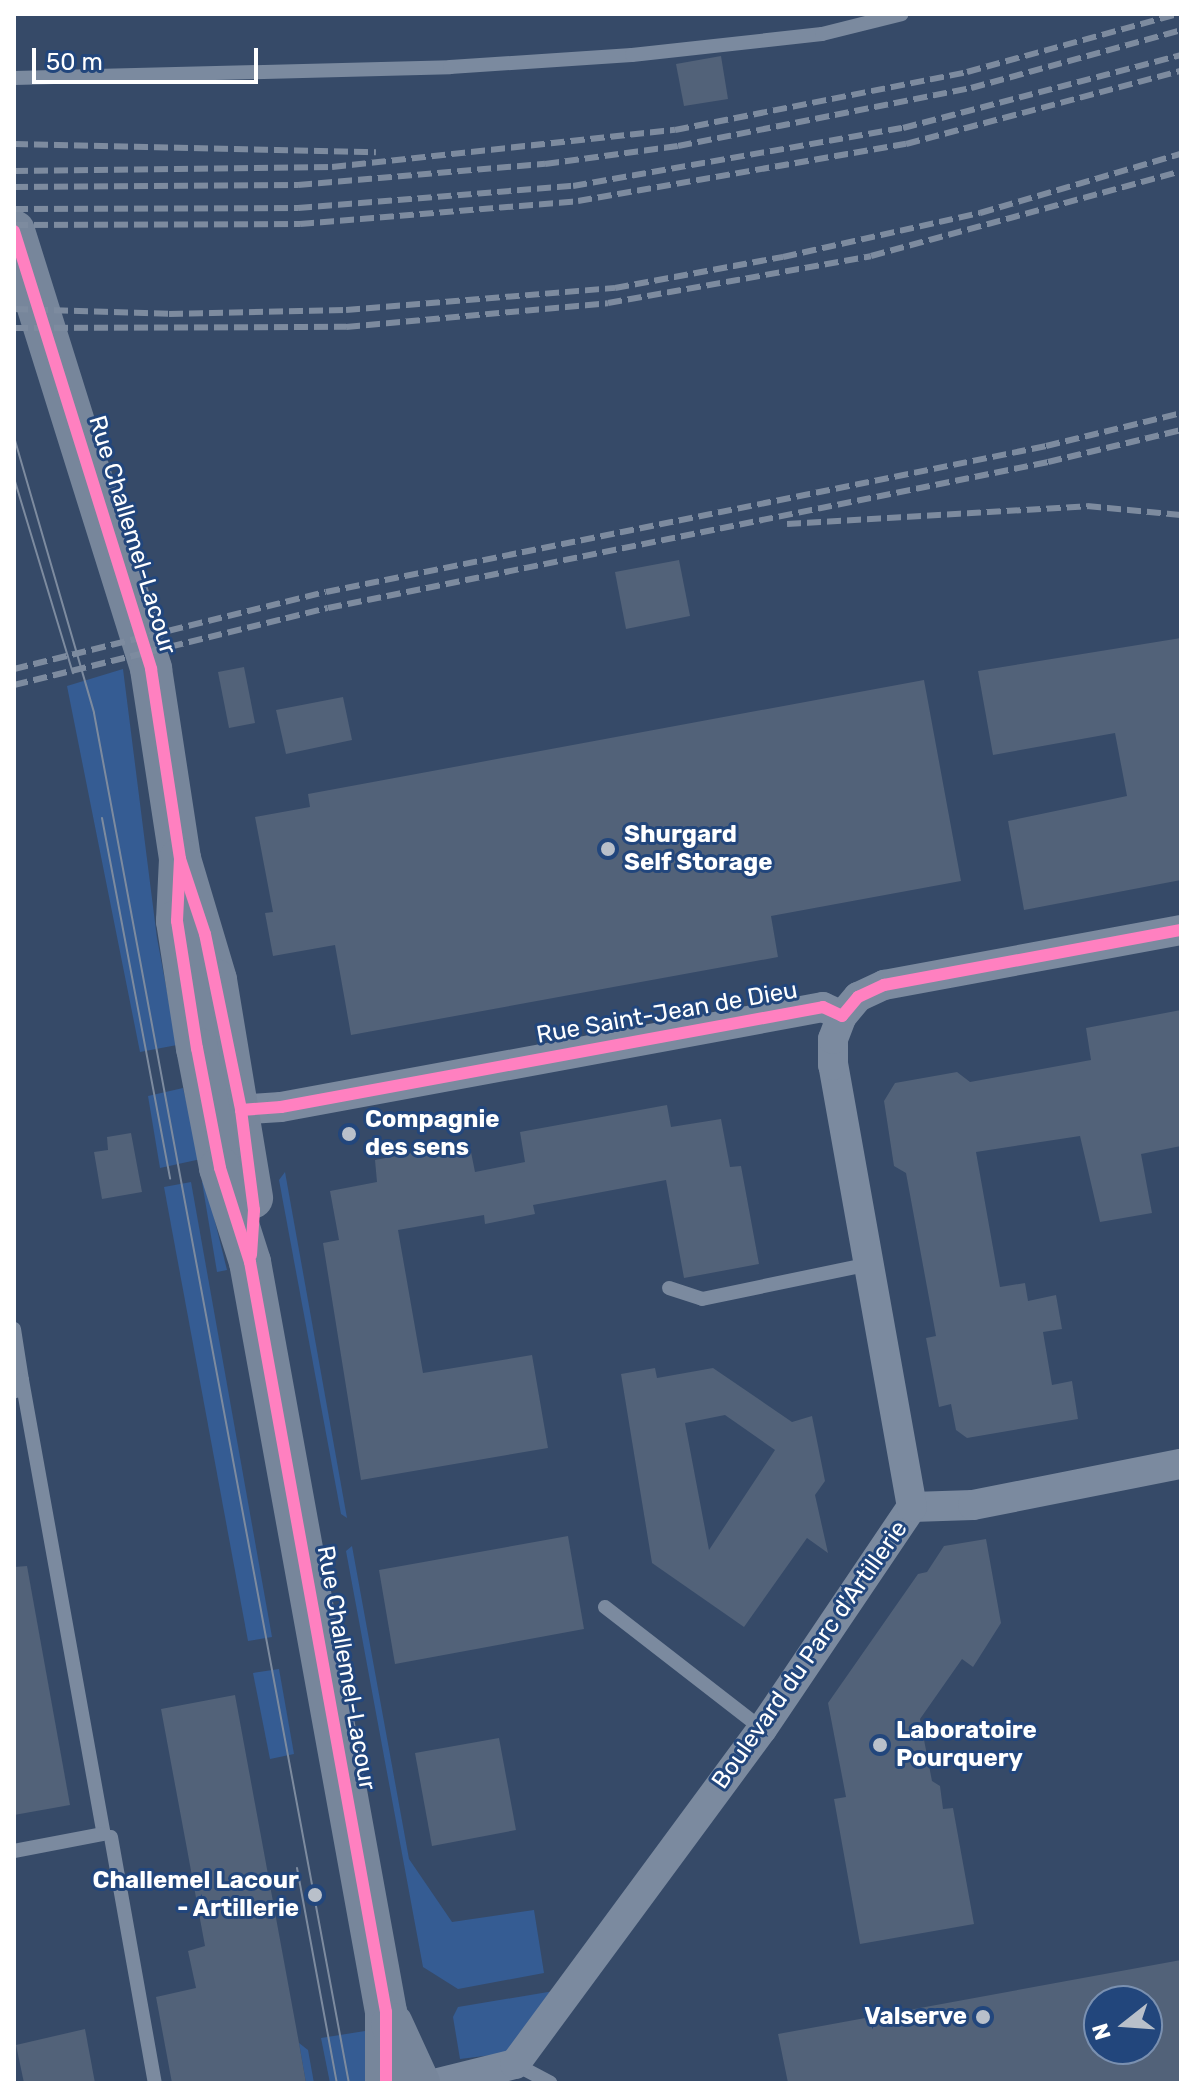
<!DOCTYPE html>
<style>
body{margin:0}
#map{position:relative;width:1195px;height:2097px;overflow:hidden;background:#364a68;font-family:Rubik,sans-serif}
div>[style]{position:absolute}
.green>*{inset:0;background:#355c93}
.building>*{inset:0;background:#526279}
.lane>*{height:14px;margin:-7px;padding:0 7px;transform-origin:7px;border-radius:7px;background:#7b8a9f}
.street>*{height:30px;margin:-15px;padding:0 15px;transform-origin:15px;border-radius:15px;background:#7b8a9f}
.secondary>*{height:42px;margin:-21px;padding:0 21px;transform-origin:21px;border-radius:21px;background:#77869b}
.tram>*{height:2px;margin:-1px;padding:0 1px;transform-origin:1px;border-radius:1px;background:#7d8b9f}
.rail>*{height:6px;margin-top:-3px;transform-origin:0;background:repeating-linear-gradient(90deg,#7d8b9f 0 14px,transparent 0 20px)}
.cycleway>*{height:12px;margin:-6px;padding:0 6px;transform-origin:6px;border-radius:6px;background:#ff80c0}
.dots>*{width:22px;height:22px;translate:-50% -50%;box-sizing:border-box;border:4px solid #22467c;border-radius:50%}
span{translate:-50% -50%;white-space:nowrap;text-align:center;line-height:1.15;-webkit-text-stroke:6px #22467c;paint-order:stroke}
.street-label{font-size:24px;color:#fff}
.poi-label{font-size:24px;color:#fff;font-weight:700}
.left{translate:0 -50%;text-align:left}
.right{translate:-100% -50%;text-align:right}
.frame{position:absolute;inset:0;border:16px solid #fff;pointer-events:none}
.north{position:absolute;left:1083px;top:1985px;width:80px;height:80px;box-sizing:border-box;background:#22467c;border:2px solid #7a90b0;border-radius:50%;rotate:253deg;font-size:22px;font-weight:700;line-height:32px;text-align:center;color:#fff}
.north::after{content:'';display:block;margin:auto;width:28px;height:36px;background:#b9c0ca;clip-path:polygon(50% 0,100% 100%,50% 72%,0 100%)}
.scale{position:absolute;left:32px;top:48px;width:226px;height:36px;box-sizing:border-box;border:4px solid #fff;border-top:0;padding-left:10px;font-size:24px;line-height:28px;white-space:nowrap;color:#fff;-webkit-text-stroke:6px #22467c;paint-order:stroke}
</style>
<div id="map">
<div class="green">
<div style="clip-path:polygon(123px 669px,157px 938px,177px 1045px,140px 1052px,67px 686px)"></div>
<div style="clip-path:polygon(183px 1088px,201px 1159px,160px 1168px,148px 1096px)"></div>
<div style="clip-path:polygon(285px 1172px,347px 1518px,341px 1514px,279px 1180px)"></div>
<div style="clip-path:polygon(205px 1181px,227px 1270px,217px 1272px,202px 1182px)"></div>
<div style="clip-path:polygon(191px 1182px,272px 1637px,248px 1641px,164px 1187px)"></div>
<div style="clip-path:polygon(352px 1546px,409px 1859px,452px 1922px,534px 1910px,544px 1973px,458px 1989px,423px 1967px,346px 1551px)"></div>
<div style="clip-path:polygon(279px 1669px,294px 1754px,270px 1759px,253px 1673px)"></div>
<div style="clip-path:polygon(560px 1990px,508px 2053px,460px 2059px,453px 2017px,458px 2007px)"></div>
<div style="clip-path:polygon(365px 2031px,371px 2083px,330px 2083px,321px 2038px)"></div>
<div style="clip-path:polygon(299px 2043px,308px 2050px,314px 2083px,306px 2083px)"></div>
</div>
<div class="building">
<div style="clip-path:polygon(721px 56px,728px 99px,684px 106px,676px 64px)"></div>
<div style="clip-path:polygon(679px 560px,690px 616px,626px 629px,615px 572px)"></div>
<div style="clip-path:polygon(1181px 638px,1181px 880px,1024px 910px,1008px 821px,1127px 796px,1115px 733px,993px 755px,978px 671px)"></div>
<div style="clip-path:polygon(244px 667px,255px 723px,229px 728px,218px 672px)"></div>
<div style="clip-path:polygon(924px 680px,961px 881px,771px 916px,778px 957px,351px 1035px,335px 945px,273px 956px,265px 913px,273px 912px,255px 817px,310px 807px,308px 794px)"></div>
<div style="clip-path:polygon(343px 697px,352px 740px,286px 754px,276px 710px)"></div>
<div style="clip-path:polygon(1181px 1010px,1181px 1146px,1141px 1154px,1152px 1213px,1100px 1222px,1080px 1136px,976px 1152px,1000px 1287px,1025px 1283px,1028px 1301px,1056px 1295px,1062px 1329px,1043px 1332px,1052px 1385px,1072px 1381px,1078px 1419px,967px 1438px,956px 1430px,951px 1404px,939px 1407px,926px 1338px,936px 1336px,906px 1173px,894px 1166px,884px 1101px,895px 1083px,957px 1072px,970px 1082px,1091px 1060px,1086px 1028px)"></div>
<div style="clip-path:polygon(667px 1105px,671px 1127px,721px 1119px,730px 1167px,741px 1166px,759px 1264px,684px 1278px,666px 1180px,533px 1205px,535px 1214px,485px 1224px,484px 1215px,398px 1230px,423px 1373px,532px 1355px,548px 1448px,361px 1480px,323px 1243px,339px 1240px,330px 1191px,377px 1182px,375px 1160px,469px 1142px,475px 1172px,525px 1162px,520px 1132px)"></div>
<div style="clip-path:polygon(131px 1133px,142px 1192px,102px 1199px,94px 1152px,108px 1150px,107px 1137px)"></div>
<div style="clip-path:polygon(evenodd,655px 1368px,657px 1378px,713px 1368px,792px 1422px,812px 1416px,825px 1481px,815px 1495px,828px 1553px,807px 1538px,744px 1627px,652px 1563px,621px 1374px,655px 1368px,725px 1415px,775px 1450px,709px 1550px,685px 1423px,725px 1415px)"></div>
<div style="clip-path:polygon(568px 1536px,584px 1629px,395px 1664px,379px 1570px)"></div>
<div style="clip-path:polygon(986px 1539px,1001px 1623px,973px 1667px,962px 1659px,920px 1719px,932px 1781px,940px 1786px,943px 1809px,953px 1808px,974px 1924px,860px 1944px,834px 1799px,846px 1797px,828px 1703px,918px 1574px,927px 1572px,944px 1546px)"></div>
<div style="clip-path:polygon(27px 1566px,70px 1805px,14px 1815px,14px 1567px)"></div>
<div style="clip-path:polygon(235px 1695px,299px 2043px,306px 2083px,172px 2083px,156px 1997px,196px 1988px,188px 1951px,205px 1946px,161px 1709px)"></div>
<div style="clip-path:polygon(499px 1738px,516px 1830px,432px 1846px,415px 1753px)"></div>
<div style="clip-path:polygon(evenodd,1181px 1960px,1181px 2083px,788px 2083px,778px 2034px,1181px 1960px,1099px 2001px,1147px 2001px,1147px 2049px,1099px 2049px,1099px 2001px)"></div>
<div style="clip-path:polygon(85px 2029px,95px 2083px,24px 2083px,16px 2045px)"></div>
</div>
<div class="lane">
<div style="left:14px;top:78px;width:436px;rotate:-1.4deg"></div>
<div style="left:450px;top:67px;width:182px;rotate:-3.8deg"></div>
<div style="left:632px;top:55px;width:191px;rotate:-6.3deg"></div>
<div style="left:822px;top:34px;width:82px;rotate:-14deg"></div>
<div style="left:669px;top:1288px;width:35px;rotate:18deg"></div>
<div style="left:702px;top:1299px;width:171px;rotate:-11.8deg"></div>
<div style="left:14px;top:1329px;width:52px;rotate:81.1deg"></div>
<div style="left:22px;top:1380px;width:14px;rotate:124deg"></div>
<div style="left:22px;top:1380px;width:458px;rotate:79.8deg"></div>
<div style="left:605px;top:1607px;width:199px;rotate:37.8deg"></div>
<div style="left:111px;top:1837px;width:250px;rotate:79.9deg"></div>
<div style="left:14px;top:1851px;width:91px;rotate:-10.8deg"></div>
<div style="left:515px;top:2064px;width:40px;rotate:28deg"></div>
</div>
<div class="street">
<div style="left:220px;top:1111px;width:61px;rotate:-3.8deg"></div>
<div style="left:281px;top:1107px;width:551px;rotate:-10.45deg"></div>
<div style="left:823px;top:1007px;width:21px;rotate:25deg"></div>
<div style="left:842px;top:1016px;width:25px;rotate:-50deg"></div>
<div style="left:858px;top:997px;width:29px;rotate:-25deg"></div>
<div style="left:884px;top:985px;width:302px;rotate:-10.5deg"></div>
<div style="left:912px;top:1507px;width:61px;rotate:-1.9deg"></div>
<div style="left:973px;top:1505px;width:212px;rotate:-11.2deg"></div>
<div style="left:438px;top:2083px;width:79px;rotate:-13.9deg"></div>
<div style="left:515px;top:2064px;width:416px;rotate:-53.6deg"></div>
<div style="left:762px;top:1729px;width:268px;rotate:-56deg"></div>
<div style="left:912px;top:1507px;width:449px;rotate:-100.1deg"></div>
<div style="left:833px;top:1065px;width:26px;rotate:-90deg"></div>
<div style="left:833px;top:1039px;width:25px;rotate:-69deg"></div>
</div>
<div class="secondary">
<div style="left:14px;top:231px;width:459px;rotate:72.6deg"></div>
<div style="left:151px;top:669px;width:192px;rotate:81.3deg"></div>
<div style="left:180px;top:859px;width:126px;rotate:73.4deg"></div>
<div style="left:216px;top:980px;width:221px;rotate:80.6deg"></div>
<div style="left:180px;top:859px;width:62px;rotate:92.8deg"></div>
<div style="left:177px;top:921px;width:129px;rotate:81.1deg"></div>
<div style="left:197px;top:1048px;width:122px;rotate:79.1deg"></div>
<div style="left:220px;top:1168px;width:99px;rotate:72.3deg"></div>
<div style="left:250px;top:1262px;width:762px;rotate:79.72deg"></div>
<div style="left:386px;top:2012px;width:71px;rotate:90deg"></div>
<div style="left:392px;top:2024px;width:65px;rotate:65.4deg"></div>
</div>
<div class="tram">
<div style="left:14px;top:437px;width:287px;rotate:73.8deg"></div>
<div style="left:94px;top:713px;width:1394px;rotate:79.46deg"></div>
<div style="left:14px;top:478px;width:204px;rotate:73.2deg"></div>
<div style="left:102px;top:818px;width:367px;rotate:79.3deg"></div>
<div style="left:297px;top:1868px;width:219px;rotate:79.5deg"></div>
</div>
<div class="rail">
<div style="left:14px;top:144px;width:362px;rotate:1.3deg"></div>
<div style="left:14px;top:171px;width:318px;rotate:-0.7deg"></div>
<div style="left:332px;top:167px;width:345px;rotate:-6.2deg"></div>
<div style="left:675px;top:130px;width:298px;rotate:-11.2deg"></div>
<div style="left:967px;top:72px;width:219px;rotate:-15.4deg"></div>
<div style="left:14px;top:187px;width:284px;rotate:-0.4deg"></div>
<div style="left:298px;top:185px;width:248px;rotate:-4.9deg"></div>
<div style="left:545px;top:164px;width:134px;rotate:-7.7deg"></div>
<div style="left:678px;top:146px;width:299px;rotate:-11.2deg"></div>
<div style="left:971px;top:88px;width:218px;rotate:-15.4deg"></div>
<div style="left:14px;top:209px;width:284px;rotate:-0.2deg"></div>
<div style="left:298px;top:208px;width:276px;rotate:-4.6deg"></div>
<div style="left:573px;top:186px;width:335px;rotate:-10deg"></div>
<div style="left:903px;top:128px;width:287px;rotate:-14.7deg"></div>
<div style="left:14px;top:225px;width:286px;rotate:-0.2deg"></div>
<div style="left:300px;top:224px;width:279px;rotate:-4.7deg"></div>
<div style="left:578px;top:201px;width:333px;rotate:-9.9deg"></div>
<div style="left:906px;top:144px;width:285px;rotate:-14.9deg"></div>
<div style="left:14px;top:309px;width:155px;rotate:1.8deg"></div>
<div style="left:169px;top:314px;width:177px;rotate:-1.3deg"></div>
<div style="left:346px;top:310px;width:270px;rotate:-4.7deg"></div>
<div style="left:615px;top:288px;width:171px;rotate:-10.5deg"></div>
<div style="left:783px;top:257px;width:202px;rotate:-12.6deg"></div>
<div style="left:980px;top:213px;width:209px;rotate:-16.4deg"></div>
<div style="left:14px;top:328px;width:332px;rotate:-0.2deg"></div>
<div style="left:346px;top:327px;width:263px;rotate:-5.2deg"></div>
<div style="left:608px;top:303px;width:267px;rotate:-10.1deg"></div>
<div style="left:871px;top:256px;width:321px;rotate:-15.3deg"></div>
<div style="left:787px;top:524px;width:301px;rotate:-3.4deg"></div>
<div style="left:1087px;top:506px;width:94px;rotate:5.5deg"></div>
<div style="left:14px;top:669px;width:321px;rotate:-13.9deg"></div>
<div style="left:326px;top:592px;width:735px;rotate:-11.46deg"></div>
<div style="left:1046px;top:446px;width:139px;rotate:-13.7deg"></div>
<div style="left:14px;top:685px;width:323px;rotate:-13.8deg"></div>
<div style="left:328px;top:608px;width:735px;rotate:-11.46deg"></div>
<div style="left:1048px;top:462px;width:137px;rotate:-13.5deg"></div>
</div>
<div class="cycleway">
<div style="left:14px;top:231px;width:459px;rotate:72.6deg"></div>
<div style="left:151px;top:669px;width:192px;rotate:81.3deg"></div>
<div style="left:180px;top:859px;width:79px;rotate:71.6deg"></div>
<div style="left:205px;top:934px;width:180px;rotate:78.4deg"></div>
<div style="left:241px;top:1110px;width:101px;rotate:82.6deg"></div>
<div style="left:254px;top:1210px;width:45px;rotate:93.8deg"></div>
<div style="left:180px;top:859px;width:62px;rotate:92.8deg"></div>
<div style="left:177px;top:921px;width:129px;rotate:81.1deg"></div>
<div style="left:197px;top:1048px;width:122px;rotate:79.1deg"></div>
<div style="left:220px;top:1168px;width:99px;rotate:72.3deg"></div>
<div style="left:250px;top:1262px;width:762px;rotate:79.72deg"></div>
<div style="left:386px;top:2012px;width:71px;rotate:90deg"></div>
<div style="left:241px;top:1110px;width:40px;rotate:-4.3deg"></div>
<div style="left:281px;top:1107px;width:551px;rotate:-10.45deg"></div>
<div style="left:823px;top:1007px;width:21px;rotate:25deg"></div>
<div style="left:842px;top:1016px;width:25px;rotate:-50deg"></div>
<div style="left:858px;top:997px;width:29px;rotate:-25deg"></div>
<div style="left:884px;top:985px;width:302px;rotate:-10.5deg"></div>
</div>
<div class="dots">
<div style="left:608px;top:849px;background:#b9c0ca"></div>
<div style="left:349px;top:1134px;background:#b9c0ca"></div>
<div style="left:880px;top:1745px;background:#b9c0ca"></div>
<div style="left:315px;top:1895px;background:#b9c0ca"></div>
<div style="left:983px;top:2017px;background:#b9c0ca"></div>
</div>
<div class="street-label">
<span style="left:132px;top:535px;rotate:73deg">Rue Challemel-Lacour</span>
<span style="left:667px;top:1013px;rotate:-10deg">Rue Saint-Jean de Dieu</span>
<span style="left:810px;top:1655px;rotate:-55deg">Boulevard du Parc d'Artillerie</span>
<span style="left:346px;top:1668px;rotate:80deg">Rue Challemel-Lacour</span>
</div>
<div class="poi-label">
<span class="left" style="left:624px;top:849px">Shurgard<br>Self Storage</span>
<span class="left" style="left:365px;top:1134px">Compagnie<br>des sens</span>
<span class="left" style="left:896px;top:1745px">Laboratoire<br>Pourquery</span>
<span class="right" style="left:299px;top:1895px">Challemel Lacour<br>- Artillerie</span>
<span class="right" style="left:967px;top:2017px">Valserve</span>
</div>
<div class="frame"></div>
<div class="north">N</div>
<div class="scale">50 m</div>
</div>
